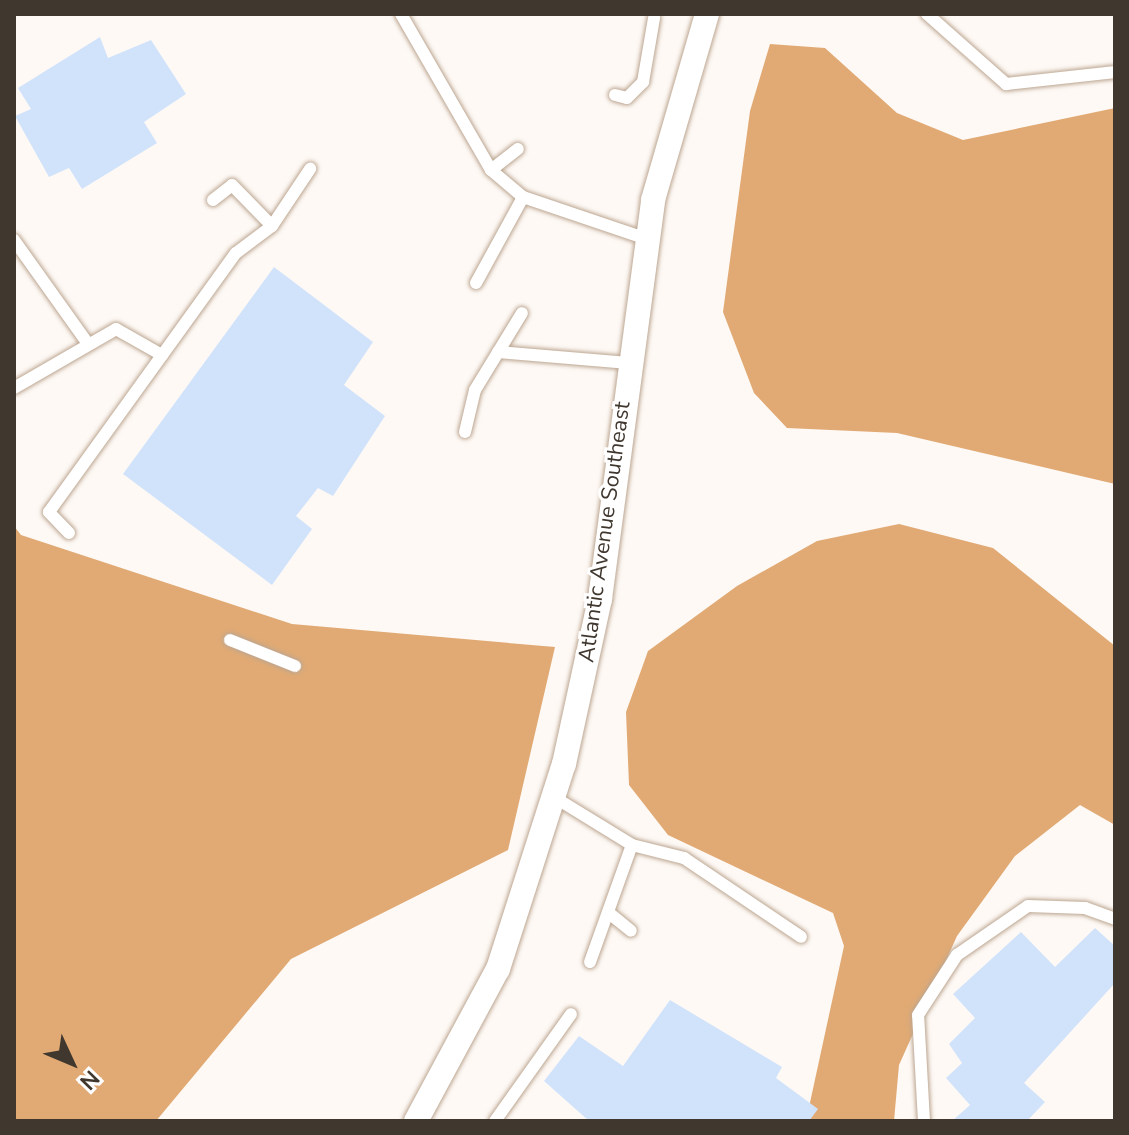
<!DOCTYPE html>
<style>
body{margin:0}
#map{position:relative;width:1129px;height:1135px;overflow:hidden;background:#fef9f5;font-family:"Nunito Sans",sans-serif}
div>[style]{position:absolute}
.forest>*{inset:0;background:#e1aa74}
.building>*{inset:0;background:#d1e3fb}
.roads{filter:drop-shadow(0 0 2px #bca691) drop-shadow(0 0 2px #bca691)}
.service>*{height:12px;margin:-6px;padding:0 6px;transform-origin:6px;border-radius:6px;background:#fff}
.minor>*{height:24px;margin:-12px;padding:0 12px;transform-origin:12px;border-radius:12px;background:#fff}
span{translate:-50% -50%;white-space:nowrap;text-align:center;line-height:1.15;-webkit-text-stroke:6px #fff;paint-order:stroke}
.street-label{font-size:22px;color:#40372f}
.frame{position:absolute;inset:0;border:16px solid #40372f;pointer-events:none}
.north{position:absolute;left:32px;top:1023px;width:80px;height:80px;-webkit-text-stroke:6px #fff;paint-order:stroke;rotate:134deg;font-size:22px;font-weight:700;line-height:32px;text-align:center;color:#40372f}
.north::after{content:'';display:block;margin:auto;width:28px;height:36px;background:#40372f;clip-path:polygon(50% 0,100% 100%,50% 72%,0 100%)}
</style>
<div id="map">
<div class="forest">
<div style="clip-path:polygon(770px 44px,825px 48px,897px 113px,963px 140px,1115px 108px,1115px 484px,897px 433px,787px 428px,754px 393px,723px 312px,750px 111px)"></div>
<div style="clip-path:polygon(899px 524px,993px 548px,1115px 646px,1115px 825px,1080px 805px,1015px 856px,957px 936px,899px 1065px,894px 1121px,806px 1121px,844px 946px,833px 913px,668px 835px,629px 785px,626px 712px,648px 651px,737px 586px,817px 541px)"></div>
<div style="clip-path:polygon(14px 526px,21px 535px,292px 624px,555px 647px,508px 850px,291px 959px,156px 1121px,14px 1121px)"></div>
</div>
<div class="building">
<div style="clip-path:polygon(100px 37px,108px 58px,151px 40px,186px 94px,144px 122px,157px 143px,82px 189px,69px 168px,49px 177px,15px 116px,31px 109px,18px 88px)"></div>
<div style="clip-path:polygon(274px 267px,373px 342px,344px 385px,385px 416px,333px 496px,318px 488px,296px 516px,312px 529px,272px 585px,123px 474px)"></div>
<div style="clip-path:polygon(1095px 928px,1115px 946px,1115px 983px,1024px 1083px,1045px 1102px,1027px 1121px,952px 1121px,970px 1105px,946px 1078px,962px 1063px,949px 1044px,975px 1018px,953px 994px,1021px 932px,1055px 967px)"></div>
<div style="clip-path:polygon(670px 1000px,782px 1067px,776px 1078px,818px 1109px,809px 1121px,589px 1121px,544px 1081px,579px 1036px,623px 1066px)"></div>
</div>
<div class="roads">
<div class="service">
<div style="left:401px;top:14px;width:180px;rotate:60deg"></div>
<div style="left:491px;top:170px;width:42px;rotate:40.2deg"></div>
<div style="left:523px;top:197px;width:131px;rotate:18.7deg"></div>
<div style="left:927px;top:14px;width:106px;rotate:41.5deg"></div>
<div style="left:1006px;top:84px;width:110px;rotate:-6.3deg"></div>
<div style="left:615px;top:95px;width:12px;rotate:14deg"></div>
<div style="left:627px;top:98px;width:23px;rotate:-45deg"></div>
<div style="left:643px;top:82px;width:65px;rotate:-80.2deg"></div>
<div style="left:491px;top:170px;width:34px;rotate:-38deg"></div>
<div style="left:213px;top:200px;width:24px;rotate:-38deg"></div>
<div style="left:232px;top:185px;width:57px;rotate:45.7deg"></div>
<div style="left:14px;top:240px;width:124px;rotate:54.5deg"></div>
<div style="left:476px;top:283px;width:98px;rotate:-61.3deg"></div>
<div style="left:498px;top:352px;width:131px;rotate:4.8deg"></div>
<div style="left:14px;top:388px;width:118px;rotate:-30deg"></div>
<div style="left:116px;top:329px;width:53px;rotate:29.5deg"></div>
<div style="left:465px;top:432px;width:43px;rotate:-76.6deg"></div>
<div style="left:475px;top:390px;width:90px;rotate:-58.6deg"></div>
<div style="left:69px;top:533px;width:29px;rotate:-134deg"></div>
<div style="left:49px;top:512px;width:319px;rotate:-54.2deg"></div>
<div style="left:236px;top:253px;width:45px;rotate:-36.9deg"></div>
<div style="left:272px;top:226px;width:69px;rotate:-56.3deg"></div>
<div style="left:230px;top:640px;width:70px;rotate:21.8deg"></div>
<div style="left:554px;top:797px;width:92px;rotate:31.6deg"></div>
<div style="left:632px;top:845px;width:54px;rotate:14deg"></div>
<div style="left:684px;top:858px;width:141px;rotate:34deg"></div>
<div style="left:609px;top:913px;width:28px;rotate:39deg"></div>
<div style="left:590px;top:962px;width:124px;rotate:-70.3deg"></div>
<div style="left:495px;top:1121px;width:131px;rotate:-54.6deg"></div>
<div style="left:924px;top:1121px;width:106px;rotate:-93.2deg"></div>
<div style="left:918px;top:1015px;width:72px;rotate:-57deg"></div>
<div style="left:957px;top:955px;width:86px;rotate:-34.6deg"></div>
<div style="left:1028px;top:906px;width:57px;rotate:2deg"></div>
<div style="left:1085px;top:908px;width:32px;rotate:20deg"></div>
</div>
<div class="minor">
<div style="left:416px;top:1121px;width:173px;rotate:-61.7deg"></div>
<div style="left:498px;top:969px;width:215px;rotate:-72.2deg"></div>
<div style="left:564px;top:764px;width:169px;rotate:-77.7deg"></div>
<div style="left:600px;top:599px;width:403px;rotate:-82.4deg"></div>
<div style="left:653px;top:200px;width:194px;rotate:-73.8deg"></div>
</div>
</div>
<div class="street-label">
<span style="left:605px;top:532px;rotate:-82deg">Atlantic Avenue Southeast</span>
</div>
<div class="frame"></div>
<div class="north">N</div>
</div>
